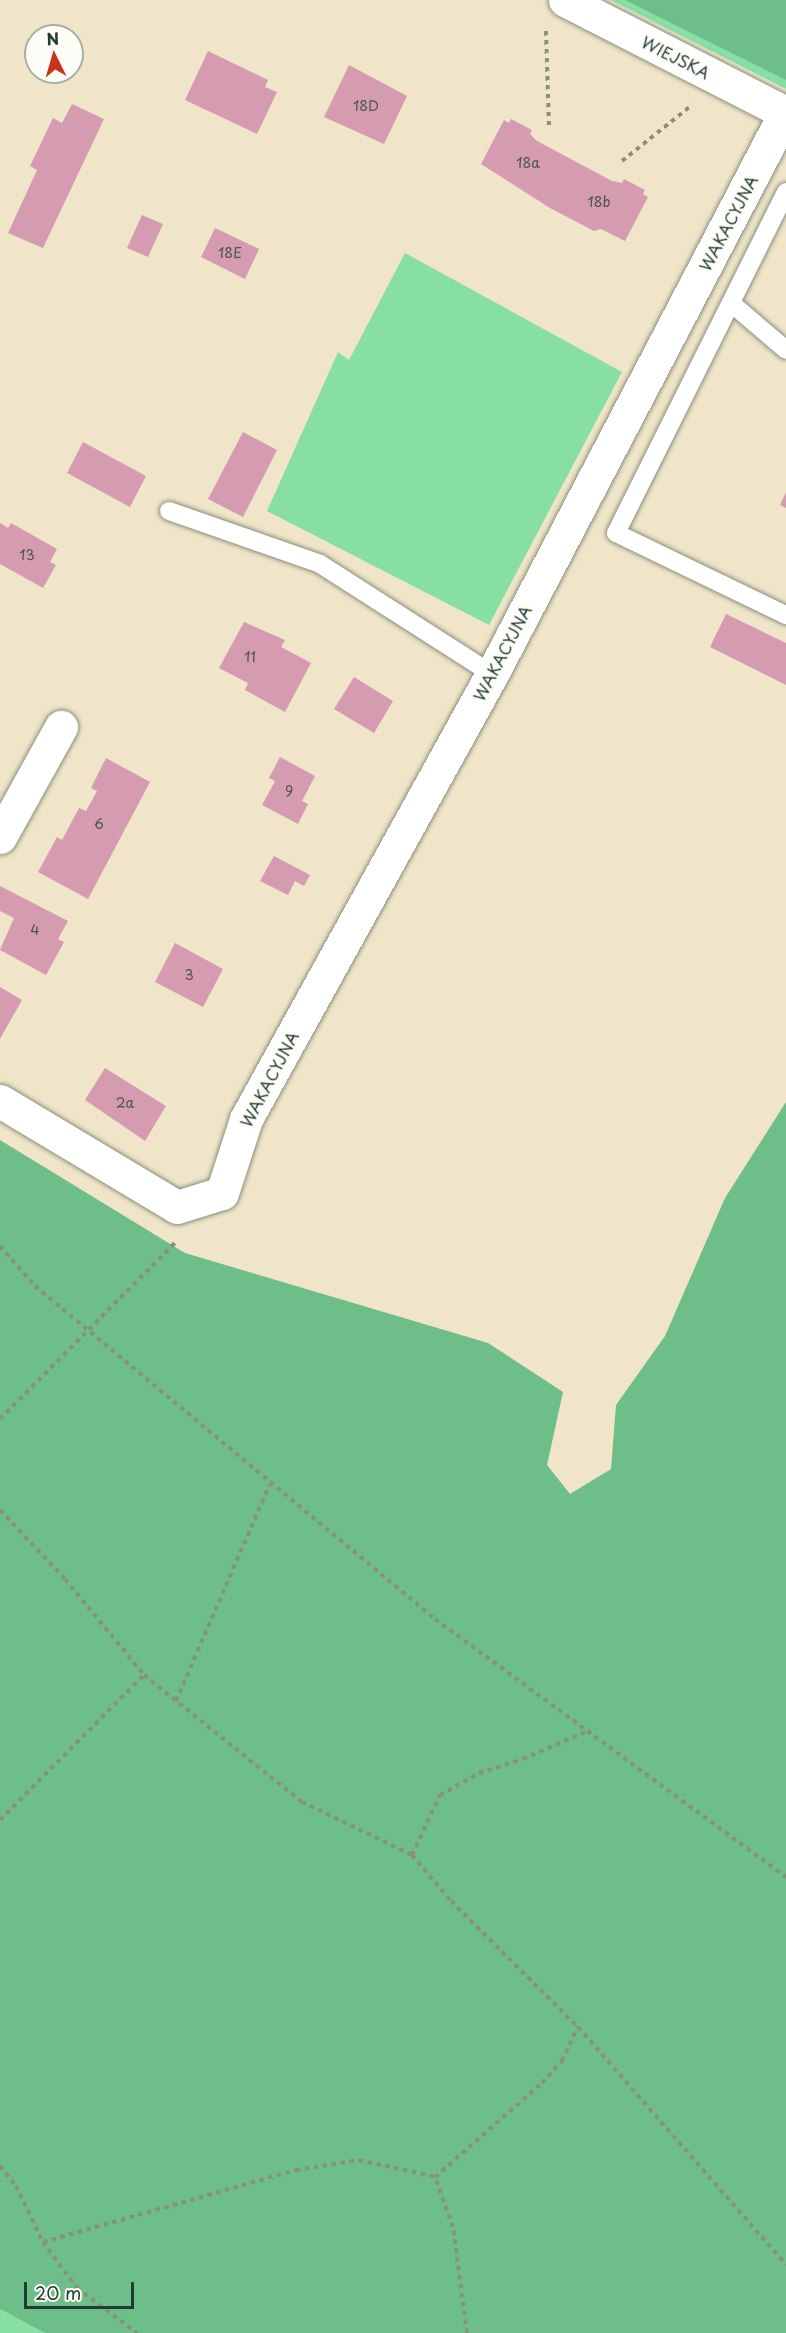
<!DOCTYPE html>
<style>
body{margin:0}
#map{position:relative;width:786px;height:2333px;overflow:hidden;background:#f0e5c8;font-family:"Playpen Sans",sans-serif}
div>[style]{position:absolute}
.green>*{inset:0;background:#87dfa3}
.forest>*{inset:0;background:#6dbe89}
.building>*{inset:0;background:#d49bb1}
.path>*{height:4px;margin-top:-2px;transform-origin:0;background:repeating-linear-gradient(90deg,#88917e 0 4.5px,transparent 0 9px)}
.roads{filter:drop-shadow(0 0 2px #88917e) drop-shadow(0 0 2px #88917e)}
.lane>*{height:18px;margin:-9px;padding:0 9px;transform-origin:9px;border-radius:9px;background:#fff}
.street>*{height:33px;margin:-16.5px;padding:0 16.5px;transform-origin:16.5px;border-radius:16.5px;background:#fff}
span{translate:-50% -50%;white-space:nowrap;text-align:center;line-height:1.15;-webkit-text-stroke:6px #fdfcf7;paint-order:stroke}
.number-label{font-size:14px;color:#4c5453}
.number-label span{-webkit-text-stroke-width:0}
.street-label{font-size:16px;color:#1f3d34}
.north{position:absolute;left:24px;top:24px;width:60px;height:60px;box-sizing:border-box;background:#fdfcf7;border:2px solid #a4b0a9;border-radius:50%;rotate:355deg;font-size:16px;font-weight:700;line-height:24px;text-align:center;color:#1f3d34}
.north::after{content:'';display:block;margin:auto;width:21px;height:27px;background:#c8321e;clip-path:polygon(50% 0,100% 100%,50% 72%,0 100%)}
.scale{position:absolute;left:24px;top:2282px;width:110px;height:27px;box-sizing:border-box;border:3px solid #1f3d34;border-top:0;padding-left:8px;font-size:18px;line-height:21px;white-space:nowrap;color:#1f3d34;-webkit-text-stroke:4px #fdfcf7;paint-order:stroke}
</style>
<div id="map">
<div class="green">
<div style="clip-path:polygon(611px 0,786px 0,786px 89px)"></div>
<div style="clip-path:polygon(405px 253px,622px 372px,489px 625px,267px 511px,338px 352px,349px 360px)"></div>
<div style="clip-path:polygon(0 2309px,45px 2333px,0 2333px)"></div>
</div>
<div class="forest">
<div style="clip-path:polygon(625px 0,786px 0,786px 80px)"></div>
<div style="clip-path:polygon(786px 1102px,786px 2333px,45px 2333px,0 2309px,0 1140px,185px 1253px,488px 1343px,563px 1392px,547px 1465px,570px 1494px,611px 1469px,616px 1405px,665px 1336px,725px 1198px)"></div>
</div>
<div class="building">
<div style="clip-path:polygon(208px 51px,268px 80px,265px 87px,277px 92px,257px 134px,185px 100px)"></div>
<div style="clip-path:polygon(349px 65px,407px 96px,384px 144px,324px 117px)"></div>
<div style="clip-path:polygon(72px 104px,104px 119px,43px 248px,8px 233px,37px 170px,30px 166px,53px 118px,62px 123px)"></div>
<div style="clip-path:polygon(511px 119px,532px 130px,530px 134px,537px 141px,612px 181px,622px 183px,624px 179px,645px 190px,643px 194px,648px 197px,625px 241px,601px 229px,594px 231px,550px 208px,481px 164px,504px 120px,509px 123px)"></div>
<div style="clip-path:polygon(142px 215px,163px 224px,148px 257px,127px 248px)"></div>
<div style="clip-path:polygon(215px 228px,259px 249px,245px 279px,201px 257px)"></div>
<div style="clip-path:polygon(243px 432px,277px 450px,243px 517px,208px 499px)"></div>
<div style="clip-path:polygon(83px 442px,146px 476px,130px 507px,67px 473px)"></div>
<div style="clip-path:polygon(786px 492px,786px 508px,780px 505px)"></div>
<div style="clip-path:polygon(0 523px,8px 528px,11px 523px,57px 549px,50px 562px,56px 565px,43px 588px,0 564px)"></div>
<div style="clip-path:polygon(726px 614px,786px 643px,786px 685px,710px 647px)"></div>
<div style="clip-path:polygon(244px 622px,285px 640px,281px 647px,311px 663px,285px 712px,245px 690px,248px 683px,219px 668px)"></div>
<div style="clip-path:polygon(354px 677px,393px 701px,374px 733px,334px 709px)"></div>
<div style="clip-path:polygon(280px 757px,315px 776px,302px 801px,308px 804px,298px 824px,262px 805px,275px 781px,269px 778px)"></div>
<div style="clip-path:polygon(106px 758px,150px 782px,88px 899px,38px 872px,57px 837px,62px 840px,79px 808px,86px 811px,97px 791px,91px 788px)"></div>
<div style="clip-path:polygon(274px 856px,310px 875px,304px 886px,295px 881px,288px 895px,260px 881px)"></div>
<div style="clip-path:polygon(0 886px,68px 921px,58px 939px,64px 942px,46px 975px,0 950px,14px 918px,0 911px)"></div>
<div style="clip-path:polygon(175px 943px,223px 969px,203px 1007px,155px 982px)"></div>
<div style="clip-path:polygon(0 987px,22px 1000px,0 1039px)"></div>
<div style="clip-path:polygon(105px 1068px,166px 1106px,145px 1141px,85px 1100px)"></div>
</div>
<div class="path">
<div style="left:546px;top:31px;width:98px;rotate:88.2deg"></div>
<div style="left:622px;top:161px;width:90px;rotate:-38.7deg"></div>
<div style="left:0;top:1246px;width:53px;rotate:48.8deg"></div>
<div style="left:35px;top:1286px;width:520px;rotate:39.78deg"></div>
<div style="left:435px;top:1619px;width:436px;rotate:36.3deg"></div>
<div style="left:0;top:1419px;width:248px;rotate:-45.2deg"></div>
<div style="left:0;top:1510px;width:95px;rotate:46.7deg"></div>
<div style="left:65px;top:1579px;width:124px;rotate:50.5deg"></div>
<div style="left:144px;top:1675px;width:203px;rotate:38.8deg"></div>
<div style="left:302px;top:1802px;width:122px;rotate:25.7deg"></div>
<div style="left:412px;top:1855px;width:60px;rotate:49.7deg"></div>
<div style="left:451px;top:1901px;width:179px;rotate:44.8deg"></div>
<div style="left:578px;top:2027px;width:316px;rotate:48.8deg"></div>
<div style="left:176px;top:1701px;width:236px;rotate:-66.6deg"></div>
<div style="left:0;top:1820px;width:204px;rotate:-45.2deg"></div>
<div style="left:412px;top:1855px;width:66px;rotate:-65deg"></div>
<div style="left:440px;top:1795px;width:45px;rotate:-29.4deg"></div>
<div style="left:479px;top:1773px;width:46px;rotate:-17.7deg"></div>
<div style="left:523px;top:1759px;width:73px;rotate:-23.4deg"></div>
<div style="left:0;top:2166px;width:26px;rotate:51deg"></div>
<div style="left:16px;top:2186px;width:62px;rotate:64.3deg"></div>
<div style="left:43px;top:2242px;width:57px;rotate:53.5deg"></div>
<div style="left:77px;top:2288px;width:75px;rotate:36.9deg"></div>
<div style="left:43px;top:2242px;width:263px;rotate:-15.9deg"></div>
<div style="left:296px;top:2170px;width:64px;rotate:-9deg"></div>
<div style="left:359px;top:2160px;width:78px;rotate:12.6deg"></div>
<div style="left:467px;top:2333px;width:107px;rotate:-97.5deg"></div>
<div style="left:453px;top:2227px;width:53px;rotate:-109.8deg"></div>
<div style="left:435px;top:2177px;width:142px;rotate:-41.3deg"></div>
<div style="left:542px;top:2083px;width:30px;rotate:-48deg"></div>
<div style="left:562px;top:2061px;width:38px;rotate:-65deg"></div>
</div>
<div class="roads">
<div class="lane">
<div style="left:786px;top:192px;width:381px;rotate:116.5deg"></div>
<div style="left:616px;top:533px;width:189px;rotate:25.8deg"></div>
<div style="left:731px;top:303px;width:72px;rotate:40.5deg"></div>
<div style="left:169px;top:511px;width:160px;rotate:19.3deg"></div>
<div style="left:320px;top:564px;width:204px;rotate:32.6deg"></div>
</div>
<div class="street">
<div style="left:565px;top:0;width:248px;rotate:27.1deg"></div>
<div style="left:0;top:837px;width:126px;rotate:-61deg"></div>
<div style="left:0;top:1101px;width:206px;rotate:30.9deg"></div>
<div style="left:177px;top:1207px;width:47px;rotate:-17.3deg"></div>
<div style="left:222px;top:1193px;width:78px;rotate:-72deg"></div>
<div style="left:246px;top:1119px;width:508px;rotate:-61.07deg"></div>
<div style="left:492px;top:674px;width:633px;rotate:-62.42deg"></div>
</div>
</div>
<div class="number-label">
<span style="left:366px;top:106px">18D</span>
<span style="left:528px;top:163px">18a</span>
<span style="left:599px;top:202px">18b</span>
<span style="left:230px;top:253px">18E</span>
<span style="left:27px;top:555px">13</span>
<span style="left:250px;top:657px">11</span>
<span style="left:289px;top:791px">9</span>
<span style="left:99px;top:824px">6</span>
<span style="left:35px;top:930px">4</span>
<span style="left:189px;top:975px">3</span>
<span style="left:125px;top:1103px">2a</span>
</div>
<div class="street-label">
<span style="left:676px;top:57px;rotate:27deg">WIEJSKA</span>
<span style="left:728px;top:223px;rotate:-62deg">WAKACYJNA</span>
<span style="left:502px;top:653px;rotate:-62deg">WAKACYJNA</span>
<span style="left:269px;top:1079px;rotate:-62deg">WAKACYJNA</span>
</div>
<div class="north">N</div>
<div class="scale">20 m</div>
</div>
